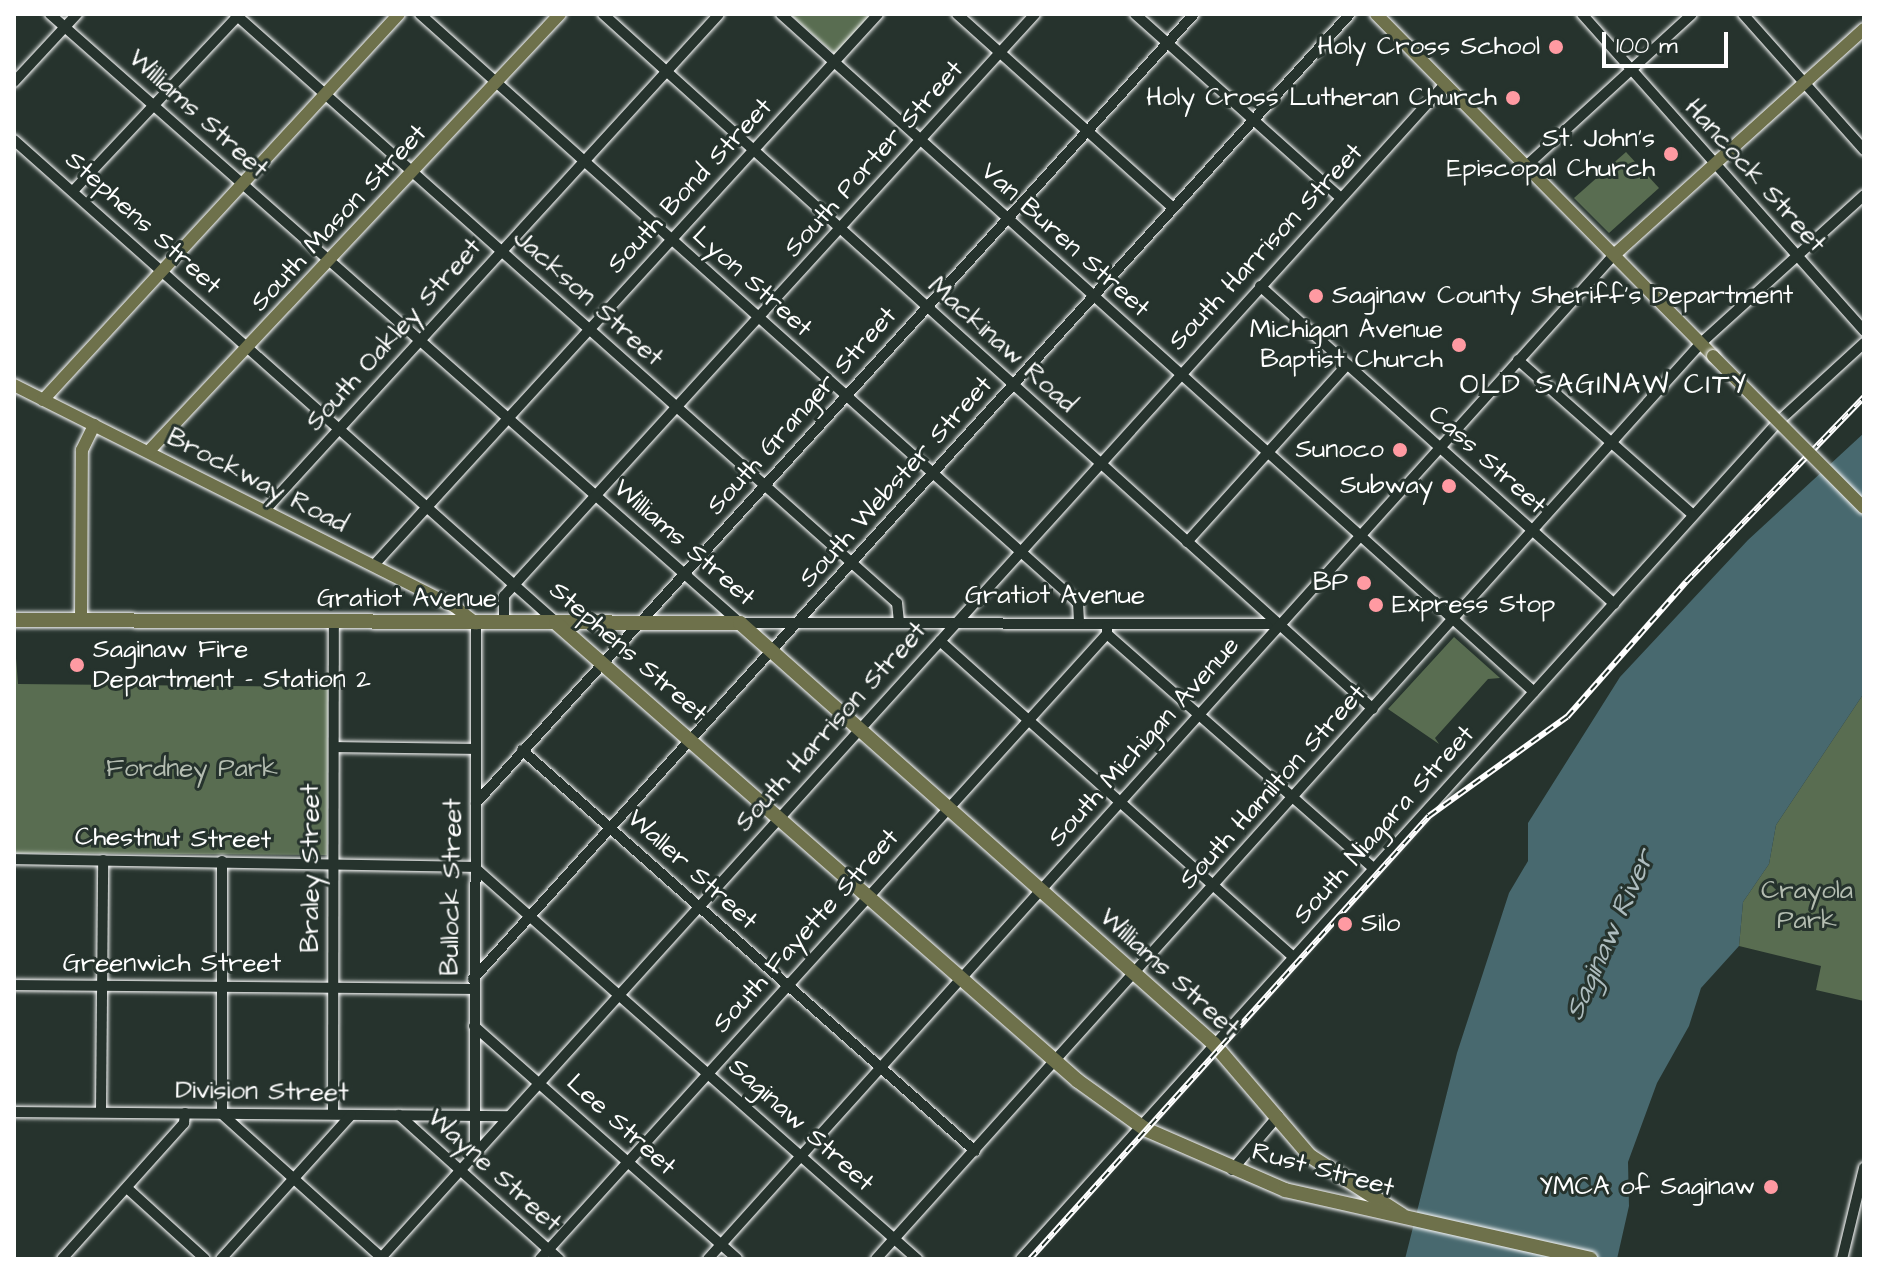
<!DOCTYPE html>
<style>
body{margin:0}
#map{position:relative;width:1878px;height:1273px;overflow:hidden;background:#26332d;font-family:"Architects Daughter",sans-serif}
div>[style]{position:absolute}
.green>*{inset:0;background:#596d51}
.water>*{inset:0;background:#48696f}
.roads{filter:drop-shadow(0 0 2px #fff) drop-shadow(0 0 2px #fff)}
.minor>*{height:10px;margin:-5px;padding:0 5px;transform-origin:5px;border-radius:5px;background:#26332d}
.major>*{height:12px;margin:-6px;padding:0 6px;transform-origin:6px;border-radius:6px;background:#6e714b}
.highway>*{height:14px;margin:-7px;padding:0 7px;transform-origin:7px;border-radius:7px;background:#6e714b}
.rail>*{height:6px;margin-top:-3px;transform-origin:0;background:repeating-linear-gradient(90deg,#26332d 0 9px,#fff 0 18px);box-sizing:border-box;border-block:2px solid #fff}
.bridges{filter:drop-shadow(0 0 2px #fff) drop-shadow(0 0 2px #fff)}
.major-bridge>*{height:12px;margin:-6px;padding:0 6px;transform-origin:6px;border-radius:6px;background:#6e714b}
.dots>*{width:22px;height:22px;translate:-50% -50%;box-sizing:border-box;border:4px solid #26332d;border-radius:50%}
span{translate:-50% -50%;white-space:nowrap;text-align:center;line-height:1.15;-webkit-text-stroke:6px #26332d;paint-order:stroke}
.poi-label{font-size:26px;color:#fff}
.right{translate:-100% -50%;text-align:right}
.left{translate:0 -50%;text-align:left}
.street-label{font-size:26px;color:#fff}
.park-label{font-size:26px;color:#b4bdb1}
.neighbourhood-label{font-size:28px;color:#fff;letter-spacing:2px}
.water-label{font-size:28px;color:#adbcbe;font-style:italic}
.frame{position:absolute;inset:0;border:16px solid #fff;pointer-events:none}
.scale{position:absolute;left:1602px;top:32px;width:126px;height:36px;box-sizing:border-box;border:4px solid #fff;border-top:0;padding-left:10px;font-size:24px;line-height:28px;white-space:nowrap;color:#fff;-webkit-text-stroke:6px #26332d;paint-order:stroke}
</style>
<div id="map">
<div class="green">
<div style="clip-path:polygon(790px 14px,871px 14px,835px 54px)"></div>
<div style="clip-path:polygon(1626px 152px,1659px 188px,1609px 233px,1574px 198px)"></div>
<div style="clip-path:polygon(14px 632px,18px 684px,328px 687px,327px 855px,14px 853px)"></div>
<div style="clip-path:polygon(1454px 637px,1500px 678px,1488px 679px,1435px 738px,1439px 744px,1388px 709px)"></div>
<div style="clip-path:polygon(1864px 693px,1864px 1001px,1816px 990px,1821px 966px,1739px 946px,1743px 902px,1769px 864px,1776px 825px)"></div>
</div>
<div class="water">
<div style="clip-path:polygon(1864px 433px,1864px 693px,1776px 825px,1769px 864px,1743px 902px,1739px 946px,1701px 988px,1689px 1026px,1657px 1083px,1628px 1162px,1629px 1206px,1617px 1259px,1405px 1259px,1457px 1053px,1509px 893px,1528px 861px,1528px 823px,1620px 677px,1748px 540px)"></div>
</div>
<div class="roads">
<div class="minor">
<div style="left:50px;top:14px;width:920px;rotate:41.43deg"></div>
<div style="left:740px;top:623px;width:540px;rotate:0.11deg"></div>
<div style="left:235px;top:14px;width:886px;rotate:41.66deg"></div>
<div style="left:897px;top:603px;width:18px;rotate:84deg"></div>
<div style="left:420px;top:14px;width:883px;rotate:41.83deg"></div>
<div style="left:1078px;top:603px;width:17px;rotate:87deg"></div>
<div style="left:603px;top:14px;width:1037px;rotate:42.07deg"></div>
<div style="left:781px;top:14px;width:1013px;rotate:42deg"></div>
<div style="left:957px;top:14px;width:290px;rotate:41.9deg"></div>
<div style="left:1135px;top:14px;width:275px;rotate:41.8deg"></div>
<div style="left:1582px;top:14px;width:424px;rotate:48.3deg"></div>
<div style="left:1743px;top:14px;width:182px;rotate:48.3deg"></div>
<div style="left:14px;top:82px;width:93px;rotate:-47.2deg"></div>
<div style="left:14px;top:140px;width:725px;rotate:41.65deg"></div>
<div style="left:1525px;top:167px;width:226px;rotate:-42.5deg"></div>
<div style="left:73px;top:191px;width:243px;rotate:-46.7deg"></div>
<div style="left:1260px;top:286px;width:476px;rotate:41.9deg"></div>
<div style="left:1518px;top:360px;width:234px;rotate:41.5deg"></div>
<div style="left:265px;top:510px;width:672px;rotate:-47.53deg"></div>
<div style="left:1187px;top:542px;width:239px;rotate:-47.9deg"></div>
<div style="left:374px;top:565px;width:747px;rotate:-47.55deg"></div>
<div style="left:504px;top:623px;width:27px;rotate:-90deg"></div>
<div style="left:504px;top:596px;width:788px;rotate:-47.62deg"></div>
<div style="left:1107px;top:627px;width:7px;rotate:90deg"></div>
<div style="left:1107px;top:634px;width:354px;rotate:41.3deg"></div>
<div style="left:940px;top:641px;width:474px;rotate:41.8deg"></div>
<div style="left:334px;top:747px;width:141px;rotate:0.8deg"></div>
<div style="left:522px;top:750px;width:605px;rotate:41.52deg"></div>
<div style="left:476px;top:803px;width:1067px;rotate:-47.7deg"></div>
<div style="left:14px;top:859px;width:460px;rotate:1deg"></div>
<div style="left:474px;top:867px;width:592px;rotate:41.5deg"></div>
<div style="left:222px;top:861px;width:253px;rotate:90deg"></div>
<div style="left:222px;top:1114px;width:217px;rotate:42deg"></div>
<div style="left:473px;top:979px;width:1304px;rotate:-47.74deg"></div>
<div style="left:14px;top:985px;width:460px;rotate:0.5deg"></div>
<div style="left:474px;top:1026px;width:351px;rotate:41.5deg"></div>
<div style="left:101px;top:1111px;width:251px;rotate:-89.5deg"></div>
<div style="left:14px;top:1112px;width:494px;rotate:0.5deg"></div>
<div style="left:333px;top:1114px;width:491px;rotate:-89.9deg"></div>
<div style="left:399px;top:1115px;width:215px;rotate:42deg"></div>
<div style="left:475px;top:1152px;width:529px;rotate:-89.89deg"></div>
<div style="left:1232px;top:1170px;width:71px;rotate:-49.6deg"></div>
<div style="left:127px;top:1188px;width:105px;rotate:42.3deg"></div>
<div style="left:62px;top:1259px;width:183px;rotate:-48.1deg"></div>
<div style="left:184px;top:1123px;width:10px;rotate:-84deg"></div>
<div style="left:221px;top:1259px;width:194px;rotate:-47.9deg"></div>
<div style="left:380px;top:1259px;width:1586px;rotate:-47.81deg"></div>
<div style="left:540px;top:1259px;width:844px;rotate:-47.79deg"></div>
<div style="left:708px;top:1259px;width:1352px;rotate:-47.94deg"></div>
<div style="left:876px;top:1259px;width:1233px;rotate:-47.99deg"></div>
<div style="left:1701px;top:343px;width:220px;rotate:-42.2deg"></div>
<div style="left:1021px;top:1259px;width:1131px;rotate:-47.87deg"></div>
<div style="left:1780px;top:420px;width:114px;rotate:-42.5deg"></div>
<div style="left:1842px;top:1259px;width:94px;rotate:-76.4deg"></div>
</div>
<div class="major">
<div style="left:1376px;top:14px;width:480px;rotate:45.4deg"></div>
<div style="left:1614px;top:255px;width:337px;rotate:-42.1deg"></div>
<div style="left:14px;top:385px;width:492px;rotate:26.7deg"></div>
<div style="left:454px;top:606px;width:28px;rotate:38deg"></div>
<div style="left:43px;top:400px;width:525px;rotate:-47.32deg"></div>
<div style="left:149px;top:451px;width:600px;rotate:-46.76deg"></div>
<div style="left:81px;top:620px;width:170px;rotate:-89.7deg"></div>
<div style="left:82px;top:450px;width:28px;rotate:-64deg"></div>
</div>
<div class="highway">
<div style="left:14px;top:620px;width:726px;rotate:0.24deg"></div>
<div style="left:740px;top:623px;width:634px;rotate:41.61deg"></div>
<div style="left:1214px;top:1044px;width:148px;rotate:49.4deg"></div>
<div style="left:1310px;top:1156px;width:109px;rotate:32.7deg"></div>
<div style="left:556px;top:623px;width:694px;rotate:41.26deg"></div>
<div style="left:1078px;top:1081px;width:82px;rotate:35.6deg"></div>
<div style="left:1145px;top:1129px;width:153px;rotate:23.5deg"></div>
<div style="left:1285px;top:1190px;width:313px;rotate:12.7deg"></div>
</div>
</div>
<div class="rail">
<div style="left:1030px;top:1259px;width:596px;rotate:-47.99deg"></div>
<div style="left:1429px;top:816px;width:170px;rotate:-35.7deg"></div>
<div style="left:1567px;top:717px;width:180px;rotate:-48.6deg"></div>
<div style="left:1686px;top:582px;width:257px;rotate:-46.1deg"></div>
</div>
<div class="bridges">
<div class="major-bridge">
<div style="left:1713px;top:356px;width:214px;rotate:45.2deg"></div>
</div>
</div>
<div class="dots">
<div style="left:1556px;top:47px;background:#ff9aa2"></div>
<div style="left:1513px;top:98px;background:#ff9aa2"></div>
<div style="left:1671px;top:154px;background:#ff9aa2"></div>
<div style="left:1316px;top:296px;background:#ff9aa2"></div>
<div style="left:1459px;top:345px;background:#ff9aa2"></div>
<div style="left:1400px;top:450px;background:#ff9aa2"></div>
<div style="left:1449px;top:486px;background:#ff9aa2"></div>
<div style="left:1364px;top:583px;background:#ff9aa2"></div>
<div style="left:1376px;top:605px;background:#ff9aa2"></div>
<div style="left:77px;top:665px;background:#ff9aa2"></div>
<div style="left:1345px;top:924px;background:#ff9aa2"></div>
<div style="left:1771px;top:1187px;background:#ff9aa2"></div>
</div>
<div class="poi-label">
<span class="right" style="left:1540px;top:47px">Holy Cross School</span>
<span class="right" style="left:1497px;top:98px">Holy Cross Lutheran Church</span>
<span class="right" style="left:1655px;top:154px">St. John's<br>Episcopal Church</span>
<span class="left" style="left:1332px;top:296px">Saginaw County Sheriff's Department</span>
<span class="right" style="left:1443px;top:345px">Michigan Avenue<br>Baptist Church</span>
<span class="right" style="left:1384px;top:450px">Sunoco</span>
<span class="right" style="left:1433px;top:486px">Subway</span>
<span class="right" style="left:1348px;top:583px">BP</span>
<span class="left" style="left:1392px;top:605px">Express Stop</span>
<span class="left" style="left:93px;top:665px">Saginaw Fire<br>Department - Station 2</span>
<span class="left" style="left:1361px;top:924px">Silo</span>
<span class="right" style="left:1755px;top:1187px">YMCA of Saginaw</span>
</div>
<div class="street-label">
<span style="left:198px;top:114px;rotate:42deg">Williams Street</span>
<span style="left:874px;top:159px;rotate:-48deg">South Porter Street</span>
<span style="left:1755px;top:176px;rotate:48deg">Hancock Street</span>
<span style="left:690px;top:186px;rotate:-47deg">South Bond Street</span>
<span style="left:339px;top:218px;rotate:-47deg">South Mason Street</span>
<span style="left:143px;top:223px;rotate:42deg">Stephens Street</span>
<span style="left:1065px;top:240px;rotate:42deg">Van Buren Street</span>
<span style="left:1266px;top:247px;rotate:-47deg">South Harrison Street</span>
<span style="left:752px;top:282px;rotate:42deg">Lyon Street</span>
<span style="left:588px;top:298px;rotate:42deg">Jackson Street</span>
<span style="left:394px;top:335px;rotate:-48deg">South Oakley Street</span>
<span style="left:1002px;top:345px;rotate:42deg">Mackinaw Road</span>
<span style="left:802px;top:411px;rotate:-48deg">South Granger Street</span>
<span style="left:1487px;top:460px;rotate:42deg">Cass Street</span>
<span style="left:257px;top:481px;rotate:27deg">Brockway Road</span>
<span style="left:896px;top:482px;rotate:-48deg">South Webster Street</span>
<span style="left:684px;top:543px;rotate:41deg">Williams Street</span>
<span style="left:1055px;top:596px">Gratiot Avenue</span>
<span style="left:407px;top:599px">Gratiot Avenue</span>
<span style="left:628px;top:652px;rotate:41deg">Stephens Street</span>
<span style="left:831px;top:727px;rotate:-48deg">South Harrison Street</span>
<span style="left:1144px;top:742px;rotate:-48deg">South Michigan Avenue</span>
<span style="left:1273px;top:787px;rotate:-48deg">South Hamilton Street</span>
<span style="left:1384px;top:825px;rotate:-48deg">South Niagara Street</span>
<span style="left:173px;top:839px;rotate:1deg">Chestnut Street</span>
<span style="left:311px;top:868px;rotate:-90deg">Braley Street</span>
<span style="left:692px;top:870px;rotate:42deg">Waller Street</span>
<span style="left:452px;top:887px;rotate:-89deg">Bullock Street</span>
<span style="left:806px;top:931px;rotate:-48deg">South Fayette Street</span>
<span style="left:172px;top:964px">Greenwich Street</span>
<span style="left:1169px;top:973px;rotate:42deg">Williams Street</span>
<span style="left:262px;top:1092px;rotate:1deg">Division Street</span>
<span style="left:621px;top:1125px;rotate:42deg">Lee Street</span>
<span style="left:801px;top:1125px;rotate:42deg">Saginaw Street</span>
<span style="left:1323px;top:1170px;rotate:15deg">Rust Street</span>
<span style="left:494px;top:1171px;rotate:42deg">Wayne Street</span>
</div>
<div class="park-label">
<span style="left:192px;top:769px">Fordney Park</span>
<span style="left:1807px;top:906px">Crayola<br>Park</span>
</div>
<div class="neighbourhood-label">
<span style="left:1604px;top:385px">OLD SAGINAW CITY</span>
</div>
<div class="water-label">
<span style="left:1610px;top:935px;rotate:-66deg">Saginaw River</span>
</div>
<div class="frame"></div>
<div class="scale">100 m</div>
</div>
